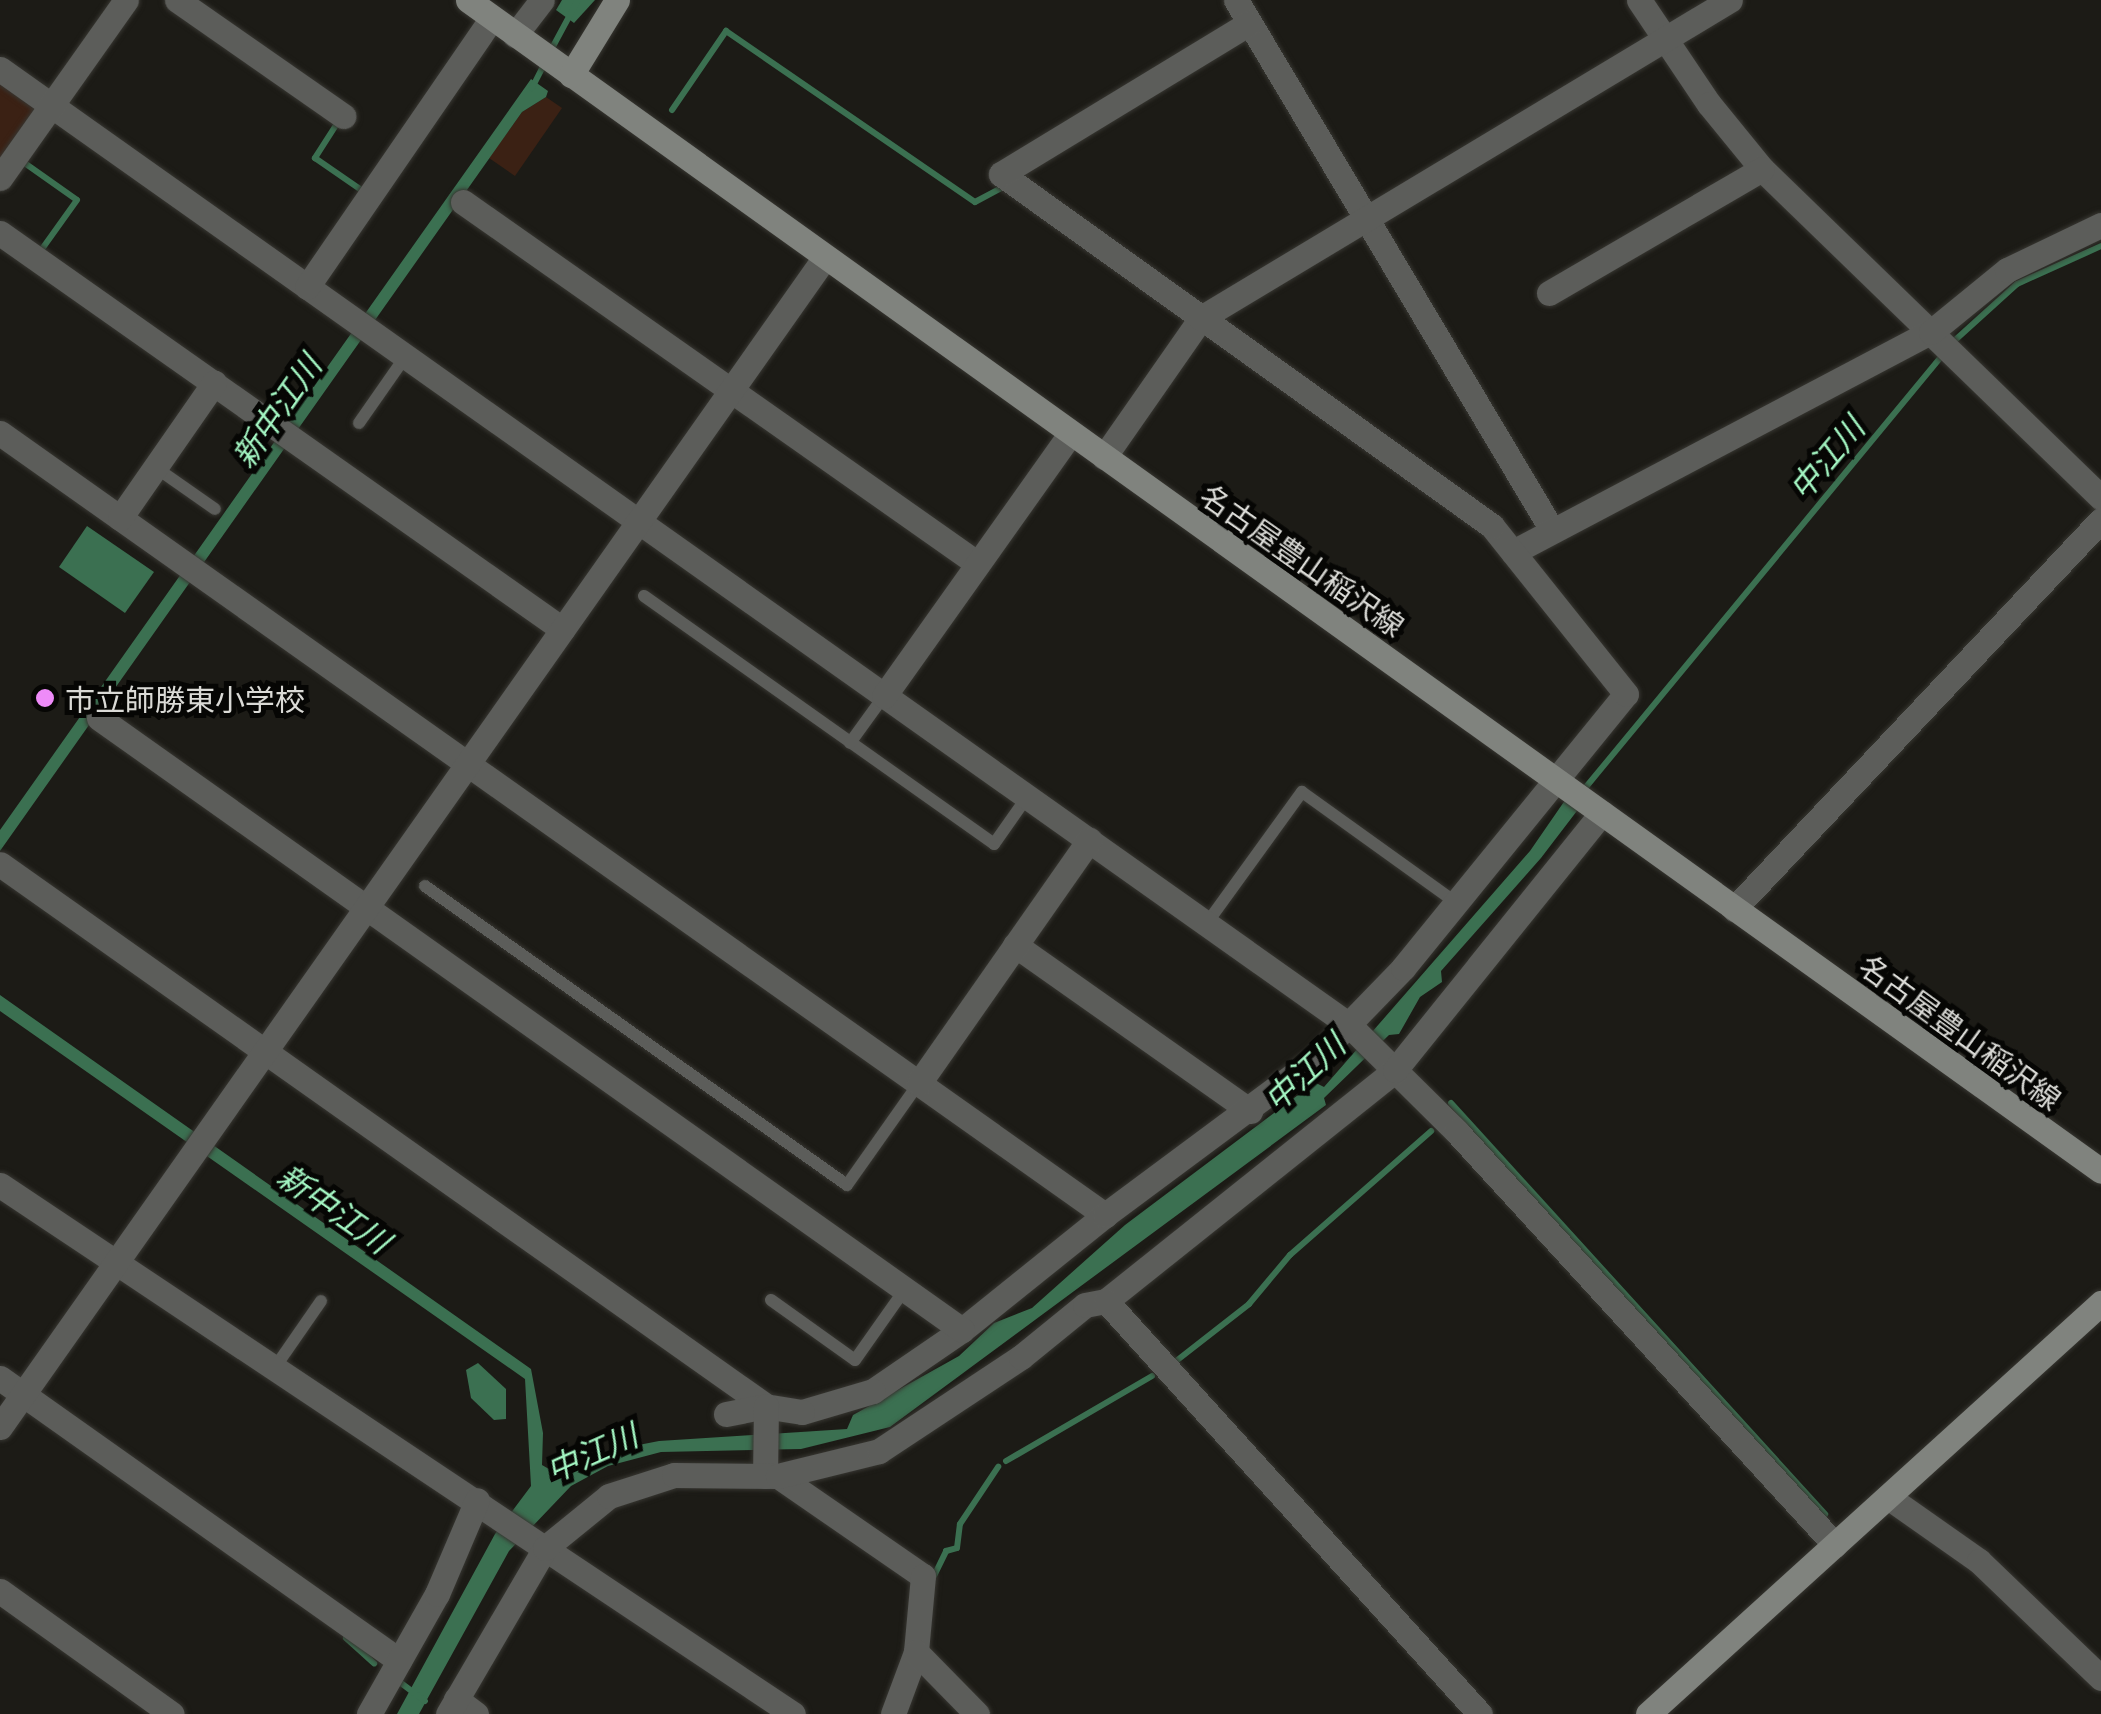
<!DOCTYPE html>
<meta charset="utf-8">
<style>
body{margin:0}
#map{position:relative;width:2101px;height:1714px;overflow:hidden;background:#1c1b16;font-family:Literata,"Noto Sans JP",serif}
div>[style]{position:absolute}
.green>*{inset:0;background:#3b2114}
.water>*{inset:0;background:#3b7051}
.stream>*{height:6px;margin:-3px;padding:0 3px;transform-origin:3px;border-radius:3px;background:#3b7051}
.roads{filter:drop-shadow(0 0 2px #373631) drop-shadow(0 0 2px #373631)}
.lane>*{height:12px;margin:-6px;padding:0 6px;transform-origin:6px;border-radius:6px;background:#5c5d5a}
.street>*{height:25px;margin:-12.5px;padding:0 12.5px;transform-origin:12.5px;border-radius:12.5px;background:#5c5d5a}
.secondary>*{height:25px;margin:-12.5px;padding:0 12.5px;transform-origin:12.5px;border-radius:12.5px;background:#80837e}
.dots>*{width:28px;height:28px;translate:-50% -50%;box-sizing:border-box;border:5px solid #060604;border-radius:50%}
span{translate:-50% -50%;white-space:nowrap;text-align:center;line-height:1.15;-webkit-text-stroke:10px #060604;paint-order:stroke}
.street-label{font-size:30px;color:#dadad6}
.poi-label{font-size:30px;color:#dadad6}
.left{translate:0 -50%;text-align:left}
.water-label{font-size:32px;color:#a3f5c2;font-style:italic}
</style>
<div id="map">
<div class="green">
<div style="clip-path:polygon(0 71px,34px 96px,36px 113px,0 164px)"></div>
<div style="clip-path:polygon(546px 97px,562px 108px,515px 176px,489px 158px,522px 112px)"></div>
</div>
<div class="water">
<div style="clip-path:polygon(562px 0,595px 0,574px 23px,556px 10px)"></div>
<div style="clip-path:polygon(531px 79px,548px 91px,546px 97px,522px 112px,0 851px,0 830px)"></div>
<div style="clip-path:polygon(87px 526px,154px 572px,125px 613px,59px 567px)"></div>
<div style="clip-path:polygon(1570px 793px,1583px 803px,1541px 858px,1441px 971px,1442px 982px,1420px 997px,1399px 1034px,1389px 1035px,1324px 1098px,1326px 1105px,890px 1427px,801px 1449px,661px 1452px,608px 1466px,571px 1486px,509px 1551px,419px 1714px,397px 1714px,495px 1534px,531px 1486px,525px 1379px,0 1011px,0 995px,531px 1369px,543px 1433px,542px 1465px,561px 1476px,618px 1449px,659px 1441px,847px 1429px,853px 1415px,959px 1356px,994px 1323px,1032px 1308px,1125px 1225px,1298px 1095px,1316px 1083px,1324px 1087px,1530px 851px)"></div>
<div style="clip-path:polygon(478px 1363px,506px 1389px,506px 1419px,494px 1420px,471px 1398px,466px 1370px)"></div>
</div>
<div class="stream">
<div style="left:550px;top:52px;width:59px;rotate:-61.7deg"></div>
<div style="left:532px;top:88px;width:28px;rotate:-63deg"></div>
<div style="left:672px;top:110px;width:96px;rotate:-55.6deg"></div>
<div style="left:726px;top:31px;width:302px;rotate:34.5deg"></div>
<div style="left:975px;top:202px;width:30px;rotate:-28deg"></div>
<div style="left:338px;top:122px;width:43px;rotate:122.6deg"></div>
<div style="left:315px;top:158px;width:55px;rotate:34.6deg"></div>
<div style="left:26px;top:164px;width:62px;rotate:35.2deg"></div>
<div style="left:77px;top:200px;width:60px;rotate:125.5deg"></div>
<div style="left:1953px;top:342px;width:86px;rotate:-42.2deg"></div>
<div style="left:2017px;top:284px;width:92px;rotate:-24.3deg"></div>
<div style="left:1581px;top:793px;width:572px;rotate:-50.46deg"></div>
<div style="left:1451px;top:1103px;width:556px;rotate:47.7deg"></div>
<div style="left:1171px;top:1365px;width:99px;rotate:-38deg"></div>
<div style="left:1249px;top:1304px;width:64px;rotate:-50.1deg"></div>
<div style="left:1290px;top:1255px;width:188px;rotate:-41.3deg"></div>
<div style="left:1006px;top:1461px;width:169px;rotate:-30.2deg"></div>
<div style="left:934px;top:1576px;width:28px;rotate:-64deg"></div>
<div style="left:946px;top:1551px;width:11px;rotate:-15deg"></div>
<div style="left:957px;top:1548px;width:24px;rotate:-83deg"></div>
<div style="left:960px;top:1524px;width:69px;rotate:-56.3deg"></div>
<div style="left:346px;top:1638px;width:38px;rotate:42deg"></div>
<div style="left:401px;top:1683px;width:30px;rotate:37deg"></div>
</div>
<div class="roads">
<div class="lane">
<div style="left:359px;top:423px;width:80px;rotate:-55.1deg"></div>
<div style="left:155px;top:467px;width:73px;rotate:35deg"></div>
<div style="left:644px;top:596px;width:429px;rotate:35.3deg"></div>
<div style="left:994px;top:844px;width:57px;rotate:-54.9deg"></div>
<div style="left:850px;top:743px;width:58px;rotate:-54.1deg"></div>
<div style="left:425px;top:886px;width:517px;rotate:35.32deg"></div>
<div style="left:847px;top:1185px;width:125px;rotate:-54.8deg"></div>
<div style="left:1207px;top:923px;width:162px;rotate:-54.1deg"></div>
<div style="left:1302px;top:792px;width:188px;rotate:35.7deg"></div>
<div style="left:771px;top:1300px;width:103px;rotate:35.5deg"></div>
<div style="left:855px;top:1360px;width:87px;rotate:-54.8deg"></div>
<div style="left:276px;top:1366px;width:79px;rotate:-55.3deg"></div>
</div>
<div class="street">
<div style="left:177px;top:0;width:203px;rotate:34.9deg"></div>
<div style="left:1236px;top:0;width:617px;rotate:59.2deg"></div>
<div style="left:1639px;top:0;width:125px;rotate:56.1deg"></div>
<div style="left:1709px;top:104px;width:84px;rotate:50.8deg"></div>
<div style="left:1762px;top:169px;width:472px;rotate:44.1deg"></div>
<div style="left:515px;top:35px;width:44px;rotate:-52.4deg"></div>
<div style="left:0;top:69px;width:1653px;rotate:35.32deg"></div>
<div style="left:1349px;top:1025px;width:151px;rotate:44.7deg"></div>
<div style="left:1456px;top:1131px;width:561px;rotate:47.53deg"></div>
<div style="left:0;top:178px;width:218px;rotate:-54.7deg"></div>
<div style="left:463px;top:202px;width:629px;rotate:35.1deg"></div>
<div style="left:0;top:233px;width:688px;rotate:35.17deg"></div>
<div style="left:307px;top:287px;width:326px;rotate:-55.5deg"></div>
<div style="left:1549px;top:293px;width:246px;rotate:-30.2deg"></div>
<div style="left:0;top:433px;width:1354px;rotate:35.29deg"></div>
<div style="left:1105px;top:1215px;width:184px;rotate:141.2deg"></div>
<div style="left:962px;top:1330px;width:108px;rotate:145.6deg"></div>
<div style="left:873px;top:1391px;width:74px;rotate:163.5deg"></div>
<div style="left:802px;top:1412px;width:36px;rotate:-171deg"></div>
<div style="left:766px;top:1406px;width:938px;rotate:-144.72deg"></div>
<div style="left:1104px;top:457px;width:169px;rotate:-55.1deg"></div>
<div style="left:1201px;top:318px;width:617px;rotate:-31.01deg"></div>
<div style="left:120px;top:518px;width:165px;rotate:-55.2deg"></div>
<div style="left:1513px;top:552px;width:472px;rotate:-27.8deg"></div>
<div style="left:1931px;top:332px;width:98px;rotate:-39.2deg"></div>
<div style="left:2007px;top:270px;width:104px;rotate:-25.6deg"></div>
<div style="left:884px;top:696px;width:321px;rotate:-54.6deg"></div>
<div style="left:99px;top:718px;width:1058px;rotate:35.34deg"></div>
<div style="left:1734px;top:909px;width:535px;rotate:-46.67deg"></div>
<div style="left:1015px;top:945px;width:288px;rotate:35.2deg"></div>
<div style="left:919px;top:1083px;width:297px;rotate:-55deg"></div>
<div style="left:0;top:1185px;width:953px;rotate:33.71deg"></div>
<div style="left:1105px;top:1215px;width:260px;rotate:-36.6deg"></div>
<div style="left:1314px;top:1060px;width:128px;rotate:-45.9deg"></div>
<div style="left:1403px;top:968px;width:353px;rotate:-50.9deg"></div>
<div style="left:1626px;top:694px;width:215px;rotate:-128.6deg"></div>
<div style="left:1492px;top:526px;width:604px;rotate:-144.36deg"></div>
<div style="left:1001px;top:174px;width:290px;rotate:-31.3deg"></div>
<div style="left:1106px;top:1301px;width:370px;rotate:-38.6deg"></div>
<div style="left:1395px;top:1070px;width:330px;rotate:-51.2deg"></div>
<div style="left:0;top:1378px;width:489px;rotate:35.3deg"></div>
<div style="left:726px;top:1414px;width:41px;rotate:-11.3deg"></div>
<div style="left:766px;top:1406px;width:70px;rotate:90.8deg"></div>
<div style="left:0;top:1427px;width:1432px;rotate:-54.81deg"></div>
<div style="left:778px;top:1476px;width:176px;rotate:34.6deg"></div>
<div style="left:923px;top:1576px;width:76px;rotate:95.3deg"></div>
<div style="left:916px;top:1652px;width:66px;rotate:110.4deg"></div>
<div style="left:1888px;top:1497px;width:111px;rotate:35.1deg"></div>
<div style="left:1979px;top:1561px;width:169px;rotate:43.8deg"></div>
<div style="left:0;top:1591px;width:211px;rotate:35.6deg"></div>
<div style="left:916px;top:1652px;width:87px;rotate:45.5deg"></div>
<div style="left:456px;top:1699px;width:25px;rotate:37deg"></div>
<div style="left:369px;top:1714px;width:138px;rotate:-60.5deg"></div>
<div style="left:437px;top:1594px;width:102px;rotate:-66.9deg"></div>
<div style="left:448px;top:1714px;width:192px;rotate:-59.7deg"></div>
<div style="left:545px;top:1548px;width:82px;rotate:-39.1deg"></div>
<div style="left:609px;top:1496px;width:68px;rotate:-17.9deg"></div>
<div style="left:674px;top:1475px;width:104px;rotate:0.6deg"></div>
<div style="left:778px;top:1476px;width:104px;rotate:-13.9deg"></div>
<div style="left:879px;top:1451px;width:170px;rotate:-33.5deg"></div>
<div style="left:1021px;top:1357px;width:82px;rotate:-39.1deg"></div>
<div style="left:1085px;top:1305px;width:21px;rotate:-11deg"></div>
<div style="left:1106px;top:1301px;width:557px;rotate:47.84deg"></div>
</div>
<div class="secondary">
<div style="left:468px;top:0;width:2009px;rotate:35.64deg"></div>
<div style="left:571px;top:75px;width:88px;rotate:-58.5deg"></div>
<div style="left:1648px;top:1714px;width:612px;rotate:-42.22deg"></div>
</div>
</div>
<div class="dots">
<div style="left:45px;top:698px;background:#ee8bf8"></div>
</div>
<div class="street-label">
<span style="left:1303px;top:559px;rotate:35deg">名古屋豊山稲沢線</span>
<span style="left:1961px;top:1031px;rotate:36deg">名古屋豊山稲沢線</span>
</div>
<div class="poi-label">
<span class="left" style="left:65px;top:698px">市立師勝東小学校</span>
</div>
<div class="water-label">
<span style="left:275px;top:410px;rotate:-55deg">新中江川</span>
<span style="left:1825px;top:457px;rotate:-50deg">中江川</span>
<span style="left:1303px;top:1071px;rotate:-43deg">中江川</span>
<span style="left:335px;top:1207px;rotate:35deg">新中江川</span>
<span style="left:591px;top:1451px;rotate:-24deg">中江川</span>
</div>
</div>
